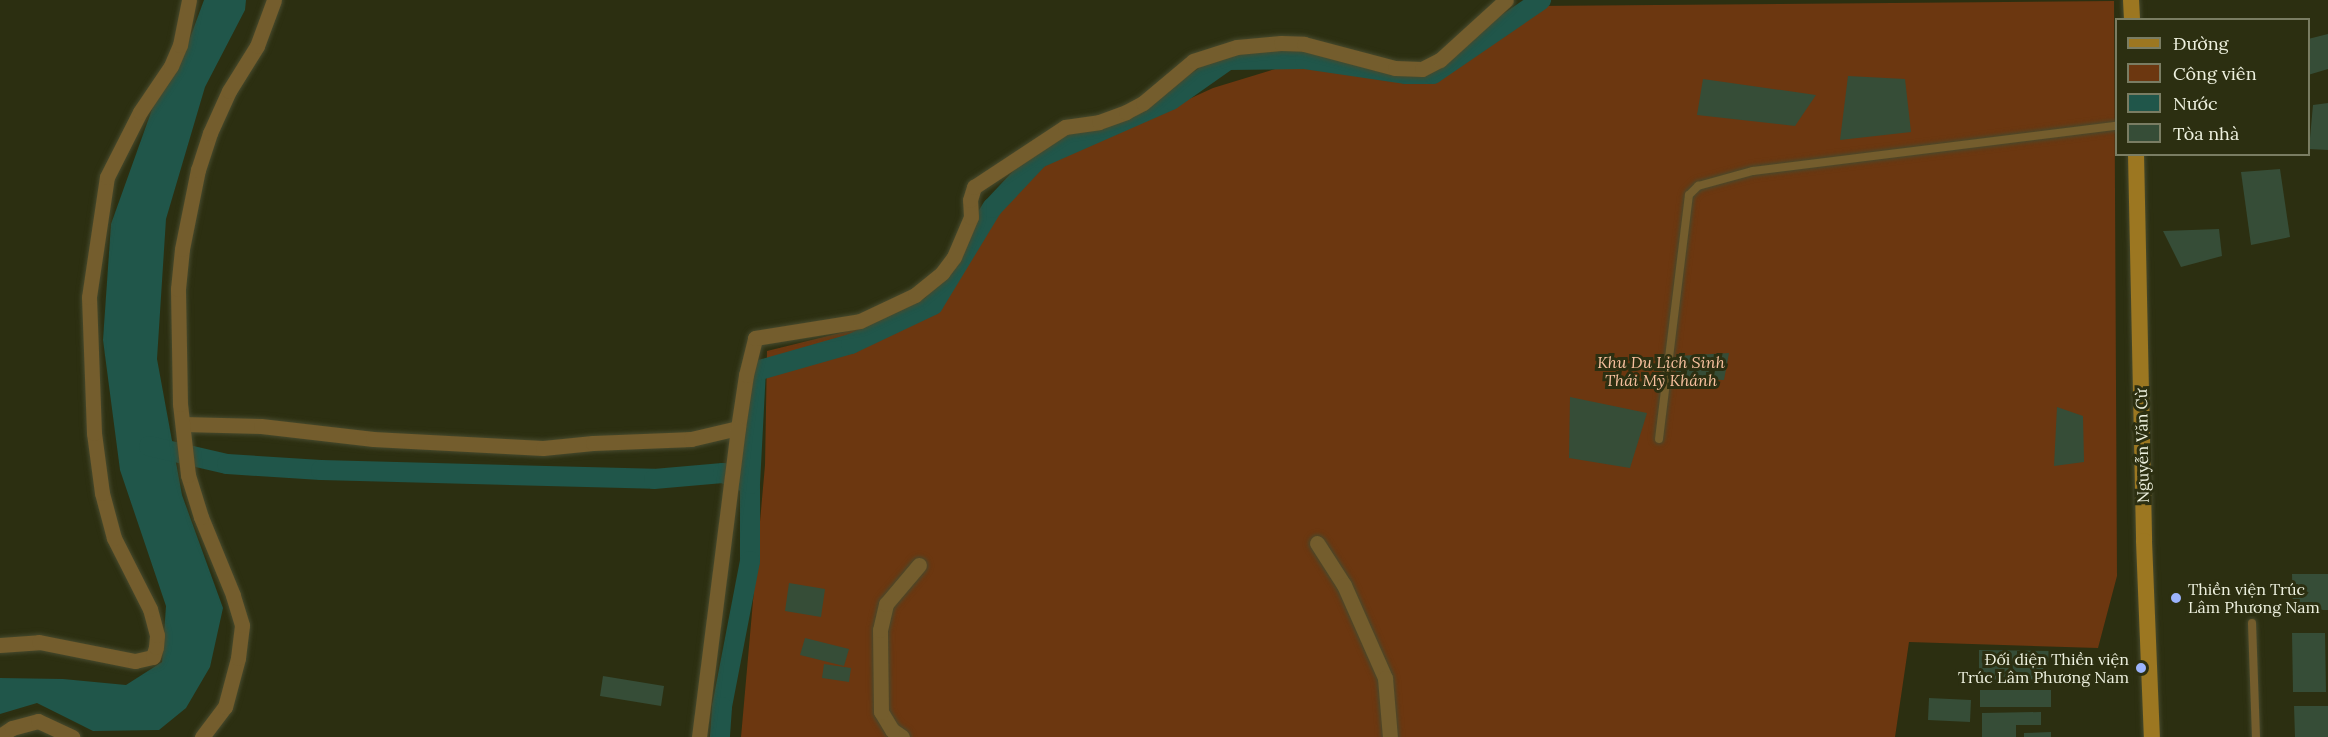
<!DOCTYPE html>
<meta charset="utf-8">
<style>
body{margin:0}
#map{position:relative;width:2328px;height:737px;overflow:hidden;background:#2c2f11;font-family:Lora,serif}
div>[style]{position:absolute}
.green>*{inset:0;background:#6c3710}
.water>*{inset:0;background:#20564a}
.canal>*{height:20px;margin:-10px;padding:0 10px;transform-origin:10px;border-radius:10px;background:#20564a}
.building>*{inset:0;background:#364d37}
.roads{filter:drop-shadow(0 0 2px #474a2e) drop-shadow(0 0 2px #474a2e)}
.service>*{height:8px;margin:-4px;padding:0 4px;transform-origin:4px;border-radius:4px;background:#745d2d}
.minor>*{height:15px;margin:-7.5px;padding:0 7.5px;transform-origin:7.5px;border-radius:7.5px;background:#745d2d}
.secondary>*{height:16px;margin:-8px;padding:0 8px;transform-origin:8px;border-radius:8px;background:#9c7721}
.dots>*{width:16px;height:16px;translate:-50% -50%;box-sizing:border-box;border:3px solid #2c2f11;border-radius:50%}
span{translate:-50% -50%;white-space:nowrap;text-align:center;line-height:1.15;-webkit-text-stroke:6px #2c2f11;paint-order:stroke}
.park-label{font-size:16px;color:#f7c09e;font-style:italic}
.street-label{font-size:16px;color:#eef1df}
.poi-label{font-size:16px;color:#eef1df}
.left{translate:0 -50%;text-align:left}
.right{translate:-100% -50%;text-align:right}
.legend{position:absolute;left:2115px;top:18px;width:195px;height:138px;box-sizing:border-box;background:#2c2f11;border:2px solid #7a7d63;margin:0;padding:8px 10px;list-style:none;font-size:18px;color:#eef1df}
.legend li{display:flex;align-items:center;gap:12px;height:30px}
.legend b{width:30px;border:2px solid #7a7d63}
</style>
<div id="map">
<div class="green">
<div style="clip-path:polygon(2114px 1px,2117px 576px,2098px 648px,1909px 642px,1895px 737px,741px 737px,765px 465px,767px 351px,937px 309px,1019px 177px,1213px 88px,1285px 66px,1429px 83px,1534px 6px)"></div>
</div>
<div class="water">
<div style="clip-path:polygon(204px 0,246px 0,245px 10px,205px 87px,166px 219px,157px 359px,182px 495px,223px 608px,210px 667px,186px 708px,159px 730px,93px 731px,37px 703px,0 714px,0 678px,63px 679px,126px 685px,162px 662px,166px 606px,120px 470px,103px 340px,111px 224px,155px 101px,184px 54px)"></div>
</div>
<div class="canal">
<div style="left:149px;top:446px;width:80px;rotate:13deg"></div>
<div style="left:227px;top:464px;width:94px;rotate:3.7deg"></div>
<div style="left:321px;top:470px;width:333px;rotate:1.5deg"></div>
<div style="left:654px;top:479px;width:69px;rotate:-5deg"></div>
<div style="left:723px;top:473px;width:29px;rotate:22deg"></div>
<div style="left:750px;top:484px;width:77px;rotate:90deg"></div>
<div style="left:750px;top:561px;width:149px;rotate:100.9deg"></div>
<div style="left:722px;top:707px;width:30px;rotate:94deg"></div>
<div style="left:750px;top:484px;width:113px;rotate:-87deg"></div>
<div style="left:756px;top:371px;width:99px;rotate:-15.9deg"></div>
<div style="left:851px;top:344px;width:91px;rotate:-25.4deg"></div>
<div style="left:933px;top:305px;width:114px;rotate:-58.7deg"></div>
<div style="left:992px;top:208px;width:69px;rotate:-46.8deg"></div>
<div style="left:1039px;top:158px;width:144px;rotate:-23.7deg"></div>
<div style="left:1171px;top:100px;width:70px;rotate:-35.1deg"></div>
<div style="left:1228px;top:60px;width:77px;rotate:-0.7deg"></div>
<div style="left:1305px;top:59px;width:101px;rotate:8.5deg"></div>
<div style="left:1405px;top:74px;width:28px"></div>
<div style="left:1433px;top:74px;width:131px;rotate:-34.4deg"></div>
</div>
<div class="building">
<div style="clip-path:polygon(2328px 34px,2328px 69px,2308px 75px,2308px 39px)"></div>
<div style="clip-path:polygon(1848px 76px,1905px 79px,1911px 132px,1840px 140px)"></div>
<div style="clip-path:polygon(1703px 79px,1816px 95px,1795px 126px,1697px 115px)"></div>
<div style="clip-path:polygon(2328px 103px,2328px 150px,2309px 149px,2313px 105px)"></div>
<div style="clip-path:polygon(2280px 169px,2290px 237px,2251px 245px,2241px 172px)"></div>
<div style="clip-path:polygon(2219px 229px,2222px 256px,2181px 267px,2163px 231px)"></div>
<div style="clip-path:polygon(1729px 353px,1724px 380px,1675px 378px,1677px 356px)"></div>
<div style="clip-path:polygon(1570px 397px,1647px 413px,1630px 468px,1569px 458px)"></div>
<div style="clip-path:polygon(2057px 407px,2083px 416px,2084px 462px,2054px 466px)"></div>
<div style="clip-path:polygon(2292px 574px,2328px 574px,2328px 610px,2293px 610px)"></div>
<div style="clip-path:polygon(789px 583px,825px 589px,821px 617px,785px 611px)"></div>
<div style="clip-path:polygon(2292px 633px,2325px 633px,2326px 692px,2293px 692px)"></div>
<div style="clip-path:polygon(805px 638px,849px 649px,844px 666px,800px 655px)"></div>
<div style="clip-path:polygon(1979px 650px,2049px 651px,2049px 684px,1979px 683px)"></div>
<div style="clip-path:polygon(824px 664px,851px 668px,849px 682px,822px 678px)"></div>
<div style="clip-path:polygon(603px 676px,664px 686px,661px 706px,600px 696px)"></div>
<div style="clip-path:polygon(1980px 690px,2051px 690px,2051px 707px,1980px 707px)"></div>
<div style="clip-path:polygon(1929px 698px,1971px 700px,1970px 722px,1928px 720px)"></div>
<div style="clip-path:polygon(2294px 706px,2328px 706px,2328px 737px,2295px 737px)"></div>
<div style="clip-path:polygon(2041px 712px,2041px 725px,2016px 725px,2016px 737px,1982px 737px,1982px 713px)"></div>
<div style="clip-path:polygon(2051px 732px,2051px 737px,2024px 737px,2024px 733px)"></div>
</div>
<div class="roads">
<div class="service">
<div style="left:1659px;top:439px;width:246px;rotate:-83deg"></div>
<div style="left:1689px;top:195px;width:13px;rotate:-45deg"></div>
<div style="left:1698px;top:186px;width:57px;rotate:-15.3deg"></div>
<div style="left:1753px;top:171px;width:366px;rotate:-7.1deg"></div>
<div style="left:2252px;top:623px;width:114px;rotate:88deg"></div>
</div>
<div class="minor">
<div style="left:183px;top:424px;width:78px;rotate:1.5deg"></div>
<div style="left:261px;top:426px;width:113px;rotate:6.6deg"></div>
<div style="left:373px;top:439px;width:170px;rotate:3deg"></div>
<div style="left:543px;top:448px;width:50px;rotate:-5.7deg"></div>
<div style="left:593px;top:443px;width:98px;rotate:-2.3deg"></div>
<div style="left:691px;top:439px;width:48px;rotate:-13.2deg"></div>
<div style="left:738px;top:428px;width:54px;rotate:-81.4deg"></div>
<div style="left:746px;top:375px;width:38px;rotate:-76deg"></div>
<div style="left:755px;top:338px;width:106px;rotate:-9.2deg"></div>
<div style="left:860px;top:321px;width:61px;rotate:-25.3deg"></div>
<div style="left:915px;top:295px;width:35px;rotate:-39deg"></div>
<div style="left:942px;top:273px;width:20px;rotate:-53deg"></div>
<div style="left:954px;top:257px;width:43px;rotate:-67deg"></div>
<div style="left:971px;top:217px;width:17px;rotate:-93deg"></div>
<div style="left:970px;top:200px;width:14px;rotate:-73deg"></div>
<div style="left:974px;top:187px;width:109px;rotate:-33.4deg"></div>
<div style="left:1065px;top:127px;width:34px;rotate:-8deg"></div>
<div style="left:1099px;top:122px;width:29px;rotate:-20deg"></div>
<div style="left:1126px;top:112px;width:19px;rotate:-28deg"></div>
<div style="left:1143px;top:103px;width:65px;rotate:-40deg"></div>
<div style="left:1193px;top:61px;width:46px;rotate:-17.7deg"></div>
<div style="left:1237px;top:47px;width:44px;rotate:-5.2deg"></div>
<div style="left:1281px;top:43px;width:23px;rotate:2deg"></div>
<div style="left:1304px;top:44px;width:94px;rotate:14.8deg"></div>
<div style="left:1395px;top:68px;width:27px;rotate:2deg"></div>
<div style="left:1422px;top:69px;width:20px;rotate:-27deg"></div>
<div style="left:1440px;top:60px;width:89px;rotate:-42.3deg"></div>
<div style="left:1317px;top:543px;width:50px;rotate:57.3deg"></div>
<div style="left:1344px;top:585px;width:102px;rotate:66.2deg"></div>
<div style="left:1385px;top:678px;width:59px;rotate:85.2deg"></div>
<div style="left:0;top:645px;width:39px;rotate:-4deg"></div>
<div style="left:39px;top:642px;width:98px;rotate:11.2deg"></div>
<div style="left:135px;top:661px;width:18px;rotate:-13deg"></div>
<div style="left:153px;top:657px;width:10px;rotate:-73deg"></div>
<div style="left:156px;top:647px;width:12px;rotate:-85deg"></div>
<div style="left:157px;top:635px;width:27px;rotate:-105deg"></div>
<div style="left:150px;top:609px;width:80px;rotate:-116.9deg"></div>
<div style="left:114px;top:538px;width:47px;rotate:-104.9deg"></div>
<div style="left:102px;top:493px;width:61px;rotate:-97.6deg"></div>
<div style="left:94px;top:433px;width:136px;rotate:-92.1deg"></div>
<div style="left:89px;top:297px;width:121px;rotate:-81.5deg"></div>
<div style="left:107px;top:177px;width:73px;rotate:-63.1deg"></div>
<div style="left:140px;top:112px;width:55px;rotate:-56deg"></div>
<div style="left:171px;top:66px;width:23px;rotate:-67deg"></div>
<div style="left:180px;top:45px;width:46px;rotate:-78.7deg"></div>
<div style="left:0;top:736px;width:14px;rotate:-34deg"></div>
<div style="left:12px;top:728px;width:27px;rotate:-15deg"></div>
<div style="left:38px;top:721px;width:38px;rotate:25deg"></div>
<div style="left:202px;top:737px;width:38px;rotate:-53deg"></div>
<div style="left:225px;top:707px;width:51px;rotate:-75.1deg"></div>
<div style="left:238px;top:658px;width:33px;rotate:-83deg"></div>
<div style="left:242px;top:625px;width:31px;rotate:-107deg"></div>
<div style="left:233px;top:595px;width:84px;rotate:-112.3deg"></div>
<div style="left:201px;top:517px;width:44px;rotate:-107.2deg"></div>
<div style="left:188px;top:475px;width:71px;rotate:-96.4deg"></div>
<div style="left:180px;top:404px;width:115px;rotate:-91deg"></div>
<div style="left:178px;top:289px;width:40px;rotate:-84.3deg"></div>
<div style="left:182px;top:249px;width:81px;rotate:-78.6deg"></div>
<div style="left:198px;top:170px;width:39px;rotate:-72deg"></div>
<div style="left:210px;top:133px;width:46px;rotate:-65.7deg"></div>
<div style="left:229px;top:91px;width:53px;rotate:-58.1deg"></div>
<div style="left:257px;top:46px;width:49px;rotate:-69.7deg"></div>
<div style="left:699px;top:737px;width:311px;rotate:-82.8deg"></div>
<div style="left:902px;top:737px;width:12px;rotate:-145deg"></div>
<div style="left:892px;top:730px;width:21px;rotate:-121deg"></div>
<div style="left:881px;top:712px;width:82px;rotate:-90.7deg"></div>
<div style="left:880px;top:630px;width:27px;rotate:-77deg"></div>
<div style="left:886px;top:604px;width:51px;rotate:-49.8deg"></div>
</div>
<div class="secondary">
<div style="left:2131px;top:0;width:20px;rotate:87deg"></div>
<div style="left:2136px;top:154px;width:387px;rotate:88.8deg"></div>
<div style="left:2144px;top:541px;width:196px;rotate:87.7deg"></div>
</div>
</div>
<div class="dots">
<div style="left:2176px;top:598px;background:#9cb4fd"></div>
<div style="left:2141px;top:668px;background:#9cb4fd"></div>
</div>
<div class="park-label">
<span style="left:1661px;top:371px">Khu Du Lịch Sinh<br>Thái Mỹ Khánh</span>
</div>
<div class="street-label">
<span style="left:2142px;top:446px;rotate:-91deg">Nguyễn Văn Cừ</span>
</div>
<div class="poi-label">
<span class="left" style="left:2188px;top:598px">Thiền viện Trúc<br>Lâm Phương Nam</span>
<span class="right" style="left:2129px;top:668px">Đối diện Thiền viện<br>Trúc Lâm Phương Nam</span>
</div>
<ul class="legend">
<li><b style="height:8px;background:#9c7721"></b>Đường</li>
<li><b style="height:16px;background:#6c3710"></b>Công viên</li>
<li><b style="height:16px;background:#20564a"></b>Nước</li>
<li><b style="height:16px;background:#364d37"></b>Tòa nhà</li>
</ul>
</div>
